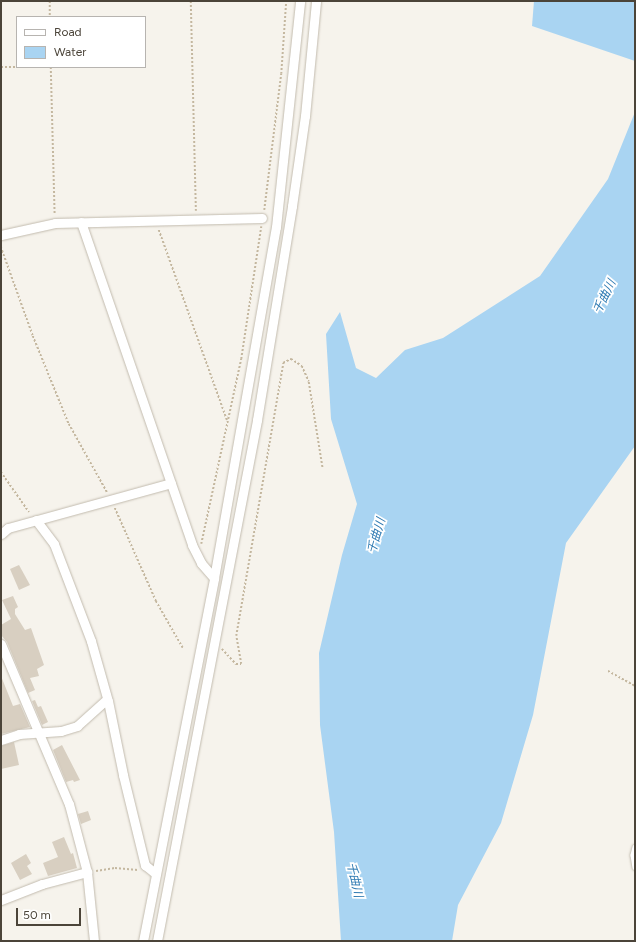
<!DOCTYPE html>
<meta charset="utf-8">
<style>
body{margin:0}
#map{position:relative;width:636px;height:942px;overflow:hidden;background:#f6f3ec;font-family:Figtree,"Noto Sans JP",sans-serif}
div>[style]{position:absolute}
.water>*{inset:0;background:#a9d4f2}
.building>*{inset:0;background:#d8cfc1}
.path>*{height:1.5px;margin-top:-0.75px;transform-origin:0;background:repeating-linear-gradient(90deg,#c4b79f 0 2px,transparent 0 4px)}
.roads{filter:drop-shadow(0 0 1px #c2bbae) drop-shadow(0 0 1px #c2bbae)}
.service>*{height:4.5px;margin:-2.25px;padding:0 2.25px;transform-origin:2.25px;border-radius:2.25px;background:#fff}
.minor>*{height:9px;margin:-4.5px;padding:0 4.5px;transform-origin:4.5px;border-radius:4.5px;background:#fff}
span{translate:-50% -50%;white-space:nowrap;text-align:center;line-height:1.15;-webkit-text-stroke:3.5px #fff;paint-order:stroke}
.water-label{font-size:12px;color:#2e7ab2;font-style:italic}
.frame{position:absolute;inset:0;border:2px solid #4b4439;pointer-events:none}
.legend{position:absolute;left:16px;top:16px;width:130px;height:52px;box-sizing:border-box;background:#fff;border:1px solid #b7b4b0;margin:0;padding:5px 7px;list-style:none;font-size:12px;color:#4b4439}
.legend li{display:flex;align-items:center;gap:8px;height:20px}
.legend b{width:20px;border:1px solid #b7b4b0}
.scale{position:absolute;left:16px;top:908px;width:65px;height:18px;box-sizing:border-box;border:2px solid #4b4439;border-top:0;padding-left:5px;font-size:12px;line-height:14px;white-space:nowrap;color:#4b4439;-webkit-text-stroke:3px #fff;paint-order:stroke}
</style>
<div id="map">
<div class="water">
<div style="clip-path:polygon(534px 1px,635px 1px,635px 61px,532px 26px)"></div>
<div style="clip-path:polygon(635px 112px,635px 446px,566px 543px,533px 715px,501px 823px,458px 905px,452px 941px,341px 941px,334px 832px,320px 725px,319px 653px,342px 555px,357px 504px,331px 419px,326px 334px,340px 312px,356px 368px,376px 378px,405px 350px,443px 338px,540px 276px,608px 179px)"></div>
</div>
<div class="building">
<div style="clip-path:polygon(19px 565px,30px 585px,19px 590px,10px 569px)"></div>
<div style="clip-path:polygon(13px 596px,18px 607px,15px 609px,15px 614px,25px 630px,31px 628px,44px 665px,37px 669px,39px 676px,30px 678px,35px 690px,28px 693px,7px 642px,1px 635px,1px 625px,11px 619px,2px 600px)"></div>
<div style="clip-path:polygon(1px 676px,13px 706px,20px 704px,30px 727px,1px 734px)"></div>
<div style="clip-path:polygon(35px 700px,38px 707px,41px 706px,48px 722px,42px 725px,32px 701px)"></div>
<div style="clip-path:polygon(14px 742px,19px 765px,1px 769px,1px 746px)"></div>
<div style="clip-path:polygon(62px 745px,80px 780px,74px 782px,73px 780px,66px 782px,53px 750px)"></div>
<div style="clip-path:polygon(88px 811px,91px 820px,81px 824px,78px 814px)"></div>
<div style="clip-path:polygon(64px 837px,71px 854px,73px 853px,77px 868px,48px 876px,43px 863px,58px 857px,52px 842px)"></div>
<div style="clip-path:polygon(26px 854px,31px 863px,27px 866px,32px 874px,20px 880px,11px 863px)"></div>
</div>
<div class="path">
<div style="left:50px;top:1px;width:16px;rotate:90deg"></div>
<div style="left:191px;top:1px;width:210px;rotate:88.6deg"></div>
<div style="left:1px;top:67px;width:16px"></div>
<div style="left:51px;top:67px;width:148px;rotate:88.5deg"></div>
<div style="left:264px;top:210px;width:137px;rotate:-82.9deg"></div>
<div style="left:281px;top:74px;width:73px;rotate:-86.1deg"></div>
<div style="left:159px;top:230px;width:202px;rotate:70.3deg"></div>
<div style="left:1px;top:247px;width:95px;rotate:70.2deg"></div>
<div style="left:33px;top:336px;width:95px;rotate:67.8deg"></div>
<div style="left:69px;top:424px;width:78px;rotate:60.8deg"></div>
<div style="left:1px;top:472px;width:49px;rotate:55deg"></div>
<div style="left:115px;top:508px;width:102px;rotate:66.2deg"></div>
<div style="left:156px;top:601px;width:54px;rotate:60.1deg"></div>
<div style="left:201px;top:544px;width:189px;rotate:-77.8deg"></div>
<div style="left:241px;top:359px;width:134px;rotate:-81.4deg"></div>
<div style="left:222px;top:649px;width:21px;rotate:47deg"></div>
<div style="left:236px;top:664px;width:5px"></div>
<div style="left:241px;top:664px;width:28px;rotate:-100deg"></div>
<div style="left:236px;top:636px;width:277px;rotate:-80.2deg"></div>
<div style="left:283px;top:363px;width:9px;rotate:-27deg"></div>
<div style="left:291px;top:359px;width:13px;rotate:32deg"></div>
<div style="left:302px;top:366px;width:17px;rotate:66deg"></div>
<div style="left:309px;top:382px;width:88px;rotate:80.9deg"></div>
<div style="left:608px;top:671px;width:31px;rotate:29deg"></div>
<div style="left:96px;top:871px;width:19px;rotate:-9deg"></div>
<div style="left:115px;top:868px;width:23px;rotate:5deg"></div>
</div>
<div class="roads">
<div class="service">
<div style="left:635px;top:847px;width:8px;rotate:104deg"></div>
<div style="left:633px;top:855px;width:12px;rotate:81deg"></div>
</div>
<div class="minor">
<div style="left:81px;top:222px;width:342px;rotate:71deg"></div>
<div style="left:192px;top:545px;width:20px;rotate:63deg"></div>
<div style="left:201px;top:563px;width:20px;rotate:49deg"></div>
<div style="left:1px;top:235px;width:55px;rotate:-12.5deg"></div>
<div style="left:55px;top:223px;width:207px;rotate:-1.4deg"></div>
<div style="left:36px;top:520px;width:30px;rotate:53deg"></div>
<div style="left:54px;top:544px;width:104px;rotate:69.1deg"></div>
<div style="left:91px;top:641px;width:62px;rotate:74.2deg"></div>
<div style="left:108px;top:701px;width:76px;rotate:78.5deg"></div>
<div style="left:123px;top:775px;width:93px;rotate:76.3deg"></div>
<div style="left:145px;top:865px;width:14px;rotate:39deg"></div>
<div style="left:1px;top:534px;width:9px;rotate:-41deg"></div>
<div style="left:8px;top:528px;width:169px;rotate:-15.4deg"></div>
<div style="left:1px;top:644px;width:174px;rotate:67deg"></div>
<div style="left:69px;top:804px;width:70px;rotate:75.2deg"></div>
<div style="left:87px;top:872px;width:69px;rotate:84.2deg"></div>
<div style="left:1px;top:740px;width:19px;rotate:-18deg"></div>
<div style="left:19px;top:734px;width:42px;rotate:-4.1deg"></div>
<div style="left:61px;top:731px;width:17px;rotate:-17deg"></div>
<div style="left:77px;top:726px;width:40px;rotate:-42deg"></div>
<div style="left:1px;top:900px;width:44px;rotate:-21.3deg"></div>
<div style="left:42px;top:884px;width:47px;rotate:-14.9deg"></div>
<div style="left:143px;top:941px;width:370px;rotate:-78.9deg"></div>
<div style="left:214px;top:578px;width:356px;rotate:-80deg"></div>
<div style="left:276px;top:227px;width:227px;rotate:-83.9deg"></div>
<div style="left:157px;top:941px;width:531px;rotate:-79.13deg"></div>
<div style="left:257px;top:420px;width:217px;rotate:-80.7deg"></div>
<div style="left:292px;top:206px;width:91px;rotate:-81.8deg"></div>
<div style="left:305px;top:116px;width:116px;rotate:-84.5deg"></div>
</div>
</div>
<div class="water-label">
<span style="left:605px;top:297px;rotate:-64deg">千曲川</span>
<span style="left:377px;top:536px;rotate:-74deg">千曲川</span>
<span style="left:354px;top:880px;rotate:77deg">千曲川</span>
</div>
<div class="frame"></div>
<ul class="legend">
<li><b style="height:5px;background:#fff"></b>Road</li>
<li><b style="height:11px;background:#a9d4f2"></b>Water</li>
</ul>
<div class="scale">50 m</div>
</div>
